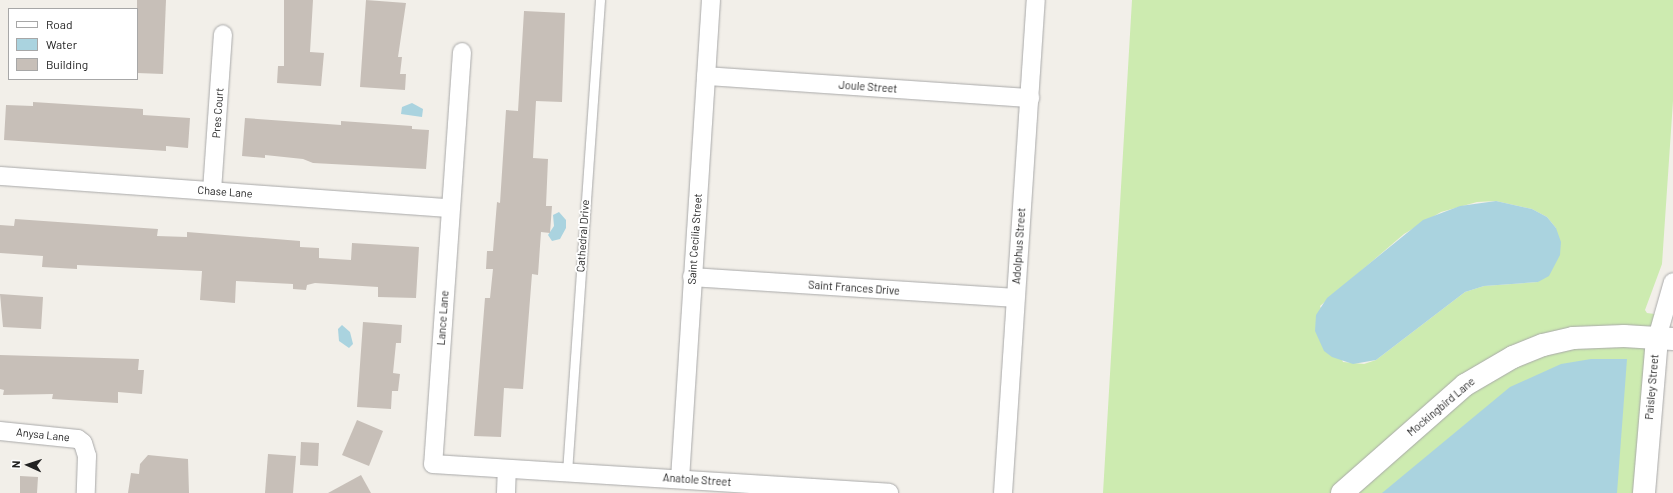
<!DOCTYPE html>
<style>
body{margin:0}
#map{position:relative;width:1673px;height:493px;overflow:hidden;background:#f2efe9;font-family:Barlow,sans-serif}
div>[style]{position:absolute}
.grass>*{inset:0;background:#cdebb0}
.water>*{inset:0;background:#aad3df}
.building>*{inset:0;background:#c7bfb8}
.roads{filter:drop-shadow(0 0 1px #a9a9a9) drop-shadow(0 0 1px #a9a9a9)}
.service>*{height:9px;margin:-4.5px;padding:0 4.5px;transform-origin:4.5px;border-radius:4.5px;background:#fff}
.minor>*{height:18px;margin:-9px;padding:0 9px;transform-origin:9px;border-radius:9px;background:#fff}
.tertiary>*{height:22px;margin:-11px;padding:0 11px;transform-origin:11px;border-radius:11px;background:#fff}
span{translate:-50% -50%;white-space:nowrap;text-align:center;line-height:1.15;-webkit-text-stroke:4px #fff;paint-order:stroke}
.street-label{font-size:11px;color:#222}
.legend{position:absolute;left:8px;top:8px;width:130px;height:72px;box-sizing:border-box;background:#fff;border:1px solid #a7a7a7;margin:0;padding:5px 7px;list-style:none;font-size:12px;color:#222}
.legend li{display:flex;align-items:center;gap:8px;height:20px}
.legend b{width:20px;border:1px solid #a7a7a7}
.north{position:absolute;left:8px;top:445px;width:40px;height:40px;-webkit-text-stroke:3px #fff;paint-order:stroke;rotate:273deg;font-size:11px;font-weight:700;line-height:16px;text-align:center;color:#222}
.north::after{content:'';display:block;margin:auto;width:14px;height:18px;background:#222;clip-path:polygon(50% 0,100% 100%,50% 72%,0 100%)}
</style>
<div id="map">
<div class="grass">
<div style="clip-path:polygon(evenodd,1132px 0,1673px 0,1673px 101px,1662px 264px,1645px 310px,1647px 313px,1662px 315px,1644px 493px,1103px 493px,1132px 0,1496px 201px,1532px 209px,1547px 217px,1556px 228px,1538px 282px,1484px 286px,1465px 292px,1376px 360px,1364px 364px,1343px 362px,1320px 306px,1404px 234px,1441px 212px,1477px 202px,1496px 201px)"></div>
</div>
<div class="water">
<div style="clip-path:polygon(412px 103px,423px 109px,422px 117px,401px 114px,402px 107px)"></div>
<div style="clip-path:polygon(1496px 201px,1532px 209px,1547px 217px,1556px 228px,1561px 242px,1560px 255px,1549px 276px,1538px 282px,1484px 286px,1465px 292px,1376px 360px,1353px 364px,1332px 357px,1324px 351px,1315px 331px,1316px 315px,1327px 298px,1423px 220px,1460px 206px)"></div>
<div style="clip-path:polygon(559px 212px,566px 220px,566px 228px,560px 239px,552px 241px,548px 235px,554px 226px,553px 215px)"></div>
<div style="clip-path:polygon(342px 325px,350px 332px,353px 344px,349px 348px,339px 341px,338px 329px)"></div>
<div style="clip-path:polygon(1591px 359px,1627px 359px,1617px 493px,1382px 493px,1510px 387px,1561px 364px)"></div>
</div>
<div class="building">
<div style="clip-path:polygon(137px 0,166px 0,163px 74px,137px 73px)"></div>
<div style="clip-path:polygon(284px 0,313px 0,310px 52px,324px 53px,321px 86px,277px 83px,278px 66px,284px 66px)"></div>
<div style="clip-path:polygon(366px 0,406px 3px,398px 57px,402px 57px,400px 74px,406px 74px,405px 90px,360px 87px)"></div>
<div style="clip-path:polygon(524px 11px,565px 13px,562px 102px,536px 101px,533px 158px,548px 159px,546px 206px,552px 206px,550px 233px,541px 232px,538px 275px,532px 274px,523px 389px,504px 388px,501px 437px,474px 436px,485px 298px,490px 298px,493px 269px,486px 269px,487px 251px,493px 251px,497px 202px,500px 203px,506px 110px,518px 111px)"></div>
<div style="clip-path:polygon(33px 102px,143px 109px,143px 115px,190px 118px,188px 148px,166px 146px,166px 151px,4px 140px,6px 105px,33px 106px)"></div>
<div style="clip-path:polygon(245px 118px,341px 125px,341px 121px,412px 126px,412px 129px,429px 130px,426px 169px,313px 163px,303px 159px,265px 155px,265px 158px,242px 156px)"></div>
<div style="clip-path:polygon(15px 219px,158px 229px,157px 236px,187px 237px,187px 232px,300px 241px,300px 247px,319px 248px,319px 258px,351px 260px,352px 243px,419px 247px,416px 298px,378px 297px,378px 287px,315px 283px,307px 285px,306px 290px,293px 289px,293px 284px,236px 281px,235px 303px,200px 300px,202px 271px,77px 265px,77px 269px,42px 267px,43px 256px,0 253px,0 225px,14px 226px)"></div>
<div style="clip-path:polygon(0 294px,43px 297px,41px 329px,3px 327px)"></div>
<div style="clip-path:polygon(363px 322px,402px 325px,401px 343px,396px 343px,393px 373px,400px 374px,398px 391px,392px 391px,391px 409px,357px 407px)"></div>
<div style="clip-path:polygon(0 355px,139px 359px,138px 370px,144px 370px,142px 394px,118px 392px,118px 403px,52px 399px,53px 394px,3px 395px,4px 390px,0 389px)"></div>
<div style="clip-path:polygon(357px 420px,383px 431px,369px 466px,342px 455px)"></div>
<div style="clip-path:polygon(301px 442px,319px 443px,318px 466px,300px 465px)"></div>
<div style="clip-path:polygon(268px 454px,296px 456px,293px 493px,265px 493px)"></div>
<div style="clip-path:polygon(148px 455px,188px 459px,189px 493px,128px 493px,131px 473px,139px 474px,140px 464px)"></div>
<div style="clip-path:polygon(361px 475px,371px 493px,328px 493px)"></div>
<div style="clip-path:polygon(20px 476px,38px 477px,37px 493px,20px 493px)"></div>
</div>
<div class="roads">
<div class="service">
<div style="left:567px;top:472px;width:473px;rotate:-86deg"></div>
</div>
<div class="minor">
<div style="left:462px;top:52px;width:413px;rotate:94deg"></div>
<div style="left:433px;top:464px;width:457px;rotate:3.6deg"></div>
<div style="left:706px;top:76px;width:325px;rotate:3.9deg"></div>
<div style="left:0;top:176px;width:451px;rotate:4.1deg"></div>
<div style="left:212px;top:191px;width:157px;rotate:-86deg"></div>
<div style="left:692px;top:277px;width:324px;rotate:3.7deg"></div>
<div style="left:1657px;top:338px;width:58px;rotate:-74.1deg"></div>
<div style="left:0;top:431px;width:78px;rotate:5.9deg"></div>
<div style="left:78px;top:439px;width:6px;rotate:39deg"></div>
<div style="left:83px;top:443px;width:14px;rotate:73deg"></div>
<div style="left:87px;top:456px;width:37px;rotate:92deg"></div>
<div style="left:680px;top:479px;width:480px;rotate:-86.3deg"></div>
<div style="left:506px;top:493px;width:23px;rotate:-88deg"></div>
<div style="left:1003px;top:493px;width:494px;rotate:-86.2deg"></div>
</div>
<div class="tertiary">
<div style="left:1342px;top:493px;width:164px;rotate:-41.3deg"></div>
<div style="left:1465px;top:385px;width:56px;rotate:-30.3deg"></div>
<div style="left:1513px;top:357px;width:32px;rotate:-22deg"></div>
<div style="left:1543px;top:345px;width:31px;rotate:-13deg"></div>
<div style="left:1573px;top:338px;width:51px;rotate:-2.2deg"></div>
<div style="left:1624px;top:336px;width:49px;rotate:3.5deg"></div>
<div style="left:1644px;top:493px;width:156px;rotate:-85.2deg"></div>
</div>
</div>
<div class="street-label">
<span style="left:868px;top:87px;rotate:4deg">Joule Street</span>
<span style="left:218px;top:113px;rotate:-86deg">Pres Court</span>
<span style="left:225px;top:192px;rotate:4deg">Chase Lane</span>
<span style="left:583px;top:236px;rotate:-86deg">Cathedral Drive</span>
<span style="left:695px;top:239px;rotate:-86deg">Saint Cecilia Street</span>
<span style="left:1019px;top:246px;rotate:-86deg">Adolphus Street</span>
<span style="left:854px;top:288px;rotate:4deg">Saint Frances Drive</span>
<span style="left:443px;top:318px;rotate:-86deg">Lance Lane</span>
<span style="left:1652px;top:387px;rotate:-85deg">Paisley Street</span>
<span style="left:1441px;top:407px;rotate:-40deg">Mockingbird Lane</span>
<span style="left:43px;top:435px;rotate:6deg">Anysa Lane</span>
<span style="left:697px;top:480px;rotate:4deg">Anatole Street</span>
</div>
<ul class="legend">
<li><b style="height:5px;background:#fff"></b>Road</li>
<li><b style="height:11px;background:#aad3df"></b>Water</li>
<li><b style="height:11px;background:#c7bfb8"></b>Building</li>
</ul>
<div class="north">N</div>
</div>
